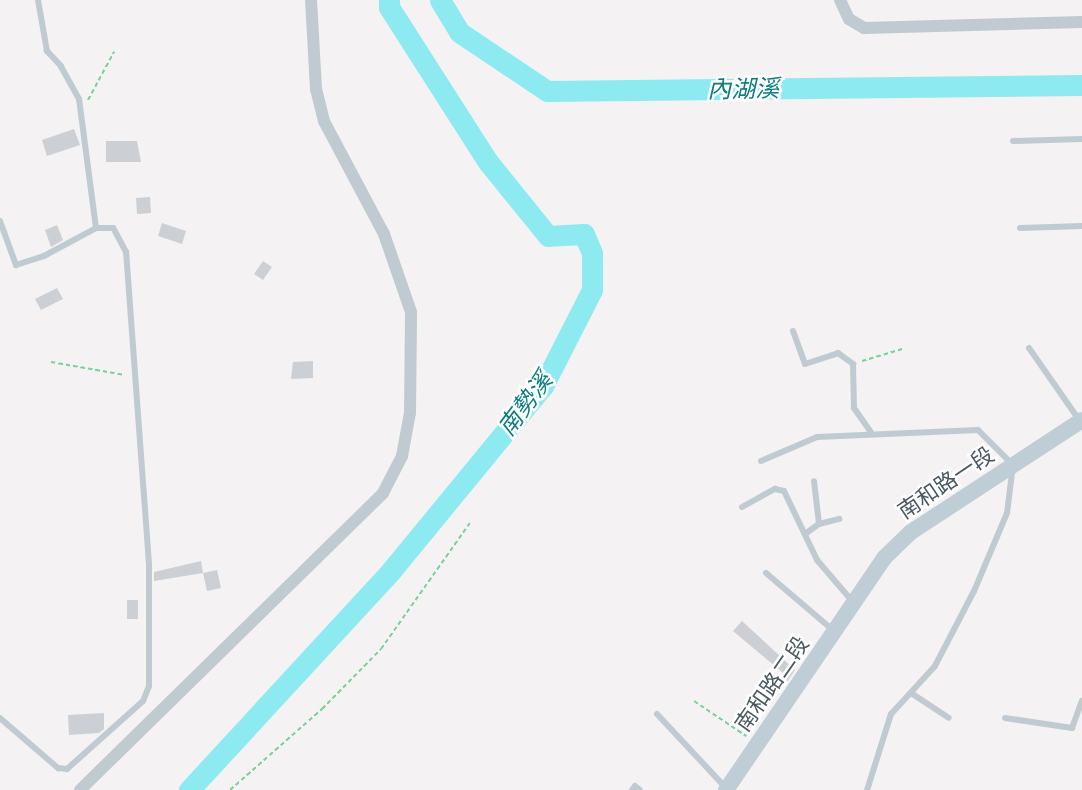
<!DOCTYPE html>
<meta charset="utf-8">
<style>
body{margin:0}
#map{position:relative;width:1082px;height:790px;overflow:hidden;background:#f4f2f2;font-family:Jost,"Noto Sans TC",sans-serif}
div>[style]{position:absolute}
.river>*{height:21px;margin:-10.5px;padding:0 10.5px;transform-origin:10.5px;border-radius:10.5px;background:#8ceaf0}
.building>*{inset:0;background:#ccd0d4}
.path>*{height:2px;margin-top:-1px;transform-origin:0;background:repeating-linear-gradient(90deg,#76d297 0 4.5px,transparent 0 7.5px)}
.lane>*{height:6px;margin:-3px;padding:0 3px;transform-origin:3px;border-radius:3px;background:#bfcbd1}
.street>*{height:12px;margin:-6px;padding:0 6px;transform-origin:6px;border-radius:6px;background:#bfcbd1}
.secondary>*{height:16px;margin:-8px;padding:0 8px;transform-origin:8px;border-radius:8px;background:#bfcdd6}
span{translate:-50% -50%;white-space:nowrap;text-align:center;line-height:1.15;-webkit-text-stroke:5px #fff;paint-order:stroke}
.street-label{font-size:22px;color:#495960}
.water-label{font-size:24px;color:#0a7c84;font-style:italic}
</style>
<div id="map">
<div class="river">
<div style="left:440px;top:0;width:37px;rotate:59deg"></div>
<div style="left:459px;top:32px;width:106px;rotate:33.8deg"></div>
<div style="left:547px;top:91px;width:535px;rotate:-0.64deg"></div>
<div style="left:189px;top:790px;width:297px;rotate:-47.3deg"></div>
<div style="left:390px;top:572px;width:241px;rotate:-50.6deg"></div>
<div style="left:543px;top:386px;width:108px;rotate:-63deg"></div>
<div style="left:592px;top:290px;width:37px;rotate:-90deg"></div>
<div style="left:592px;top:253px;width:21px;rotate:-113deg"></div>
<div style="left:584px;top:234px;width:36px;rotate:177deg"></div>
<div style="left:548px;top:236px;width:95px;rotate:-129deg"></div>
<div style="left:488px;top:162px;width:184px;rotate:-122.6deg"></div>
<div style="left:389px;top:7px;width:7px;rotate:-90deg"></div>
</div>
<div class="building">
<div style="clip-path:polygon(74px 129px,80px 145px,47px 156px,42px 140px)"></div>
<div style="clip-path:polygon(106px 141px,137px 141px,141px 162px,106px 162px)"></div>
<div style="clip-path:polygon(150px 197px,151px 213px,137px 214px,136px 198px)"></div>
<div style="clip-path:polygon(162px 223px,186px 231px,182px 244px,158px 236px)"></div>
<div style="clip-path:polygon(57px 225px,63px 240px,51px 247px,45px 230px)"></div>
<div style="clip-path:polygon(263px 261px,272px 267px,263px 280px,254px 274px)"></div>
<div style="clip-path:polygon(57px 288px,63px 299px,41px 310px,35px 299px)"></div>
<div style="clip-path:polygon(313px 361px,313px 378px,291px 379px,293px 362px)"></div>
<div style="clip-path:polygon(201px 561px,203px 573px,154px 581px,154px 572px)"></div>
<div style="clip-path:polygon(217px 570px,221px 588px,207px 591px,203px 573px)"></div>
<div style="clip-path:polygon(127px 600px,138px 600px,138px 619px,127px 619px)"></div>
<div style="clip-path:polygon(742px 621px,795px 670px,783px 688px,776px 682px,783px 673px,733px 631px)"></div>
<div style="clip-path:polygon(104px 713px,104px 729px,99px 733px,69px 735px,68px 715px)"></div>
</div>
<div class="path">
<div style="left:88px;top:100px;width:55px;rotate:-61.6deg"></div>
<div style="left:862px;top:361px;width:42px;rotate:-16.7deg"></div>
<div style="left:51px;top:362px;width:75px;rotate:10deg"></div>
<div style="left:694px;top:701px;width:63px;rotate:33.9deg"></div>
<div style="left:230px;top:790px;width:123px;rotate:-41.4deg"></div>
<div style="left:322px;top:709px;width:84px;rotate:-45.5deg"></div>
<div style="left:381px;top:649px;width:154px;rotate:-54.8deg"></div>
</div>
<div class="lane">
<div style="left:1013px;top:141px;width:69px;rotate:-1.7deg"></div>
<div style="left:0;top:221px;width:47px;rotate:70deg"></div>
<div style="left:16px;top:265px;width:29px;rotate:-18deg"></div>
<div style="left:44px;top:256px;width:59px;rotate:-28.3deg"></div>
<div style="left:1020px;top:228px;width:62px;rotate:-1.8deg"></div>
<div style="left:793px;top:331px;width:35px;rotate:70deg"></div>
<div style="left:805px;top:364px;width:35px;rotate:-18deg"></div>
<div style="left:838px;top:353px;width:19px;rotate:36deg"></div>
<div style="left:853px;top:364px;width:44px;rotate:88.7deg"></div>
<div style="left:854px;top:408px;width:29px;rotate:55deg"></div>
<div style="left:1029px;top:348px;width:89px;rotate:55.1deg"></div>
<div style="left:761px;top:461px;width:61px;rotate:-23.2deg"></div>
<div style="left:817px;top:437px;width:161px;rotate:-2.5deg"></div>
<div style="left:978px;top:430px;width:49px;rotate:45deg"></div>
<div style="left:1013px;top:465px;width:48px;rotate:97.1deg"></div>
<div style="left:1007px;top:513px;width:85px;rotate:112.9deg"></div>
<div style="left:974px;top:591px;width:85px;rotate:117.5deg"></div>
<div style="left:935px;top:666px;width:65px;rotate:132.5deg"></div>
<div style="left:891px;top:714px;width:80px;rotate:107.5deg"></div>
<div style="left:742px;top:507px;width:38px;rotate:-29deg"></div>
<div style="left:775px;top:489px;width:9px;rotate:13deg"></div>
<div style="left:784px;top:491px;width:76px;rotate:64.4deg"></div>
<div style="left:817px;top:560px;width:55px;rotate:49.4deg"></div>
<div style="left:819px;top:524px;width:21px;rotate:-14deg"></div>
<div style="left:805px;top:534px;width:17px;rotate:-36deg"></div>
<div style="left:819px;top:524px;width:43px;rotate:-96.6deg"></div>
<div style="left:766px;top:573px;width:89px;rotate:40.5deg"></div>
<div style="left:911px;top:693px;width:45px;rotate:33.3deg"></div>
<div style="left:657px;top:714px;width:101px;rotate:47deg"></div>
<div style="left:0;top:718px;width:77px;rotate:40.8deg"></div>
<div style="left:58px;top:768px;width:9px;rotate:6deg"></div>
<div style="left:67px;top:769px;width:102px;rotate:-41.8deg"></div>
<div style="left:143px;top:701px;width:16px;rotate:-68deg"></div>
<div style="left:149px;top:686px;width:122px;rotate:-90deg"></div>
<div style="left:149px;top:564px;width:313px;rotate:-94.2deg"></div>
<div style="left:126px;top:252px;width:27px;rotate:-118deg"></div>
<div style="left:113px;top:228px;width:17px;rotate:180deg"></div>
<div style="left:96px;top:228px;width:130px;rotate:-97.5deg"></div>
<div style="left:79px;top:99px;width:38px;rotate:-119deg"></div>
<div style="left:61px;top:66px;width:21px;rotate:-133deg"></div>
<div style="left:47px;top:51px;width:52px;rotate:-100deg"></div>
<div style="left:1005px;top:718px;width:68px;rotate:8.5deg"></div>
<div style="left:1072px;top:728px;width:29px;rotate:-70deg"></div>
<div style="left:632px;top:790px;width:5px;rotate:-53deg"></div>
<div style="left:635px;top:786px;width:6px;rotate:39deg"></div>
</div>
<div class="street">
<div style="left:840px;top:0;width:21px;rotate:65deg"></div>
<div style="left:849px;top:19px;width:17px;rotate:31deg"></div>
<div style="left:864px;top:28px;width:218px;rotate:-1.6deg"></div>
<div style="left:80px;top:790px;width:424px;rotate:-44.4deg"></div>
<div style="left:383px;top:493px;width:42px;rotate:-62.8deg"></div>
<div style="left:402px;top:456px;width:44px;rotate:-79.5deg"></div>
<div style="left:410px;top:413px;width:101px;rotate:-89.4deg"></div>
<div style="left:411px;top:312px;width:83px;rotate:-109.1deg"></div>
<div style="left:384px;top:234px;width:128px;rotate:-118deg"></div>
<div style="left:324px;top:121px;width:33px;rotate:-104deg"></div>
<div style="left:316px;top:89px;width:89px;rotate:-93.2deg"></div>
</div>
<div class="secondary">
<div style="left:726px;top:790px;width:281px;rotate:-55.7deg"></div>
<div style="left:884px;top:558px;width:37px;rotate:-44deg"></div>
<div style="left:911px;top:532px;width:204px;rotate:-33.2deg"></div>
</div>
<div class="street-label">
<span style="left:946px;top:483px;rotate:-34deg">南和路一段</span>
<span style="left:772px;top:684px;rotate:-55deg">南和路二段</span>
</div>
<div class="water-label">
<span style="left:743px;top:89px;rotate:-1deg">內湖溪</span>
<span style="left:525px;top:404px;rotate:-53deg">南勢溪</span>
</div>
</div>
